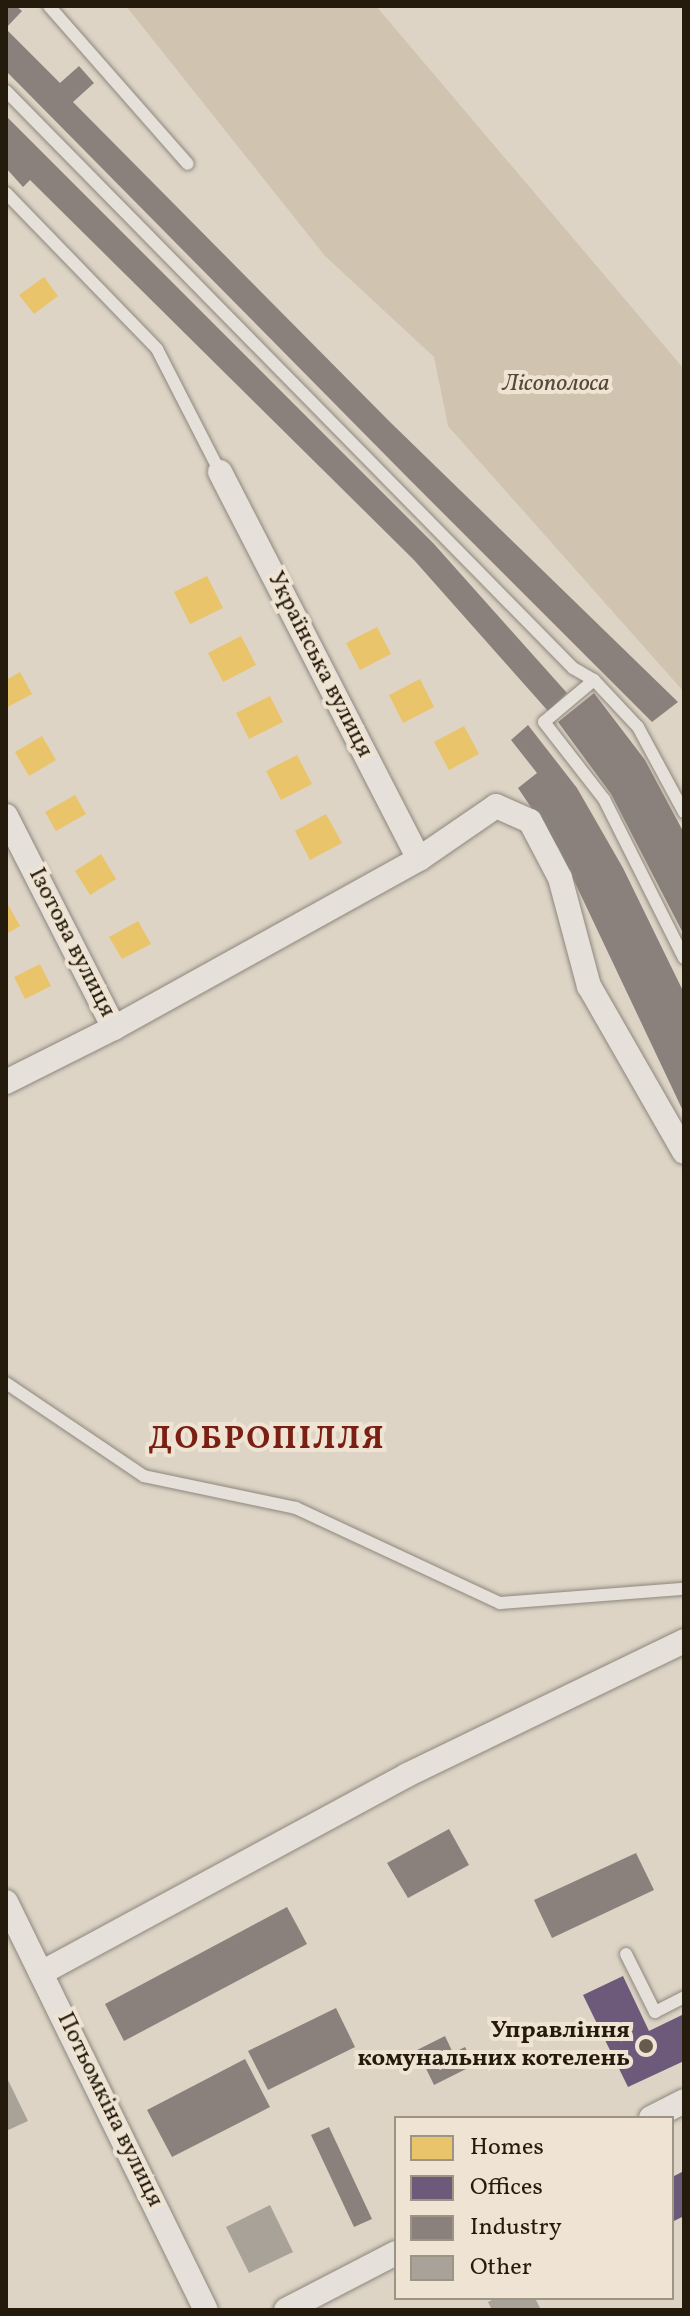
<!DOCTYPE html>
<meta charset="utf-8">
<style>
body{margin:0}
#map{position:relative;width:690px;height:2316px;overflow:hidden;background:#ddd4c6;font-family:Vollkorn,serif}
div>[style]{position:absolute}
.green>*{inset:0;background:#d0c4b0}
.homes>*{inset:0;background:#e9c46a}
.offices>*{inset:0;background:#6d597a}
.industry>*{inset:0;background:#8a817c}
.building>*{inset:0;background:#a9a298}
.roads{filter:drop-shadow(0 0 2px #8d877d) drop-shadow(0 0 2px #8d877d)}
.lane>*{height:12px;margin:-6px;padding:0 6px;transform-origin:6px;border-radius:6px;background:#e5e0d9}
.street>*{height:24px;margin:-12px;padding:0 12px;transform-origin:12px;border-radius:12px;background:#e5e0d9}
.dots>*{width:22px;height:22px;translate:-50% -50%;box-sizing:border-box;border:4px solid #efe4d3;border-radius:50%}
span{translate:-50% -50%;white-space:nowrap;text-align:center;line-height:1.15;-webkit-text-stroke:8px #efe4d3;paint-order:stroke}
.park-label{font-size:24px;color:#554a38;font-style:italic}
.street-label{font-size:24px;color:#251b0c}
.poi-label{font-size:24px;color:#251b0c;font-weight:700}
.right{translate:-100% -50%;text-align:right}
.district-label{font-size:32px;color:#7a1f14;font-weight:700;letter-spacing:2px}
.frame{position:absolute;inset:0;border:8px solid #251b0c;pointer-events:none}
.legend{position:absolute;left:394px;top:2116px;width:280px;height:184px;box-sizing:border-box;background:#efe4d3;border:2px solid #9e9483;margin:0;padding:10px 14px;list-style:none;font-size:24px;color:#251b0c}
.legend li{display:flex;align-items:center;gap:16px;height:40px}
.legend b{width:40px;border:2px solid #9e9483}
</style>
<div id="map">
<div class="green">
<div style="clip-path:polygon(126px 6px,376px 6px,684px 369px,684px 692px,448px 426px,434px 357px,325px 256px)"></div>
</div>
<div class="homes">
<div style="clip-path:polygon(44px 277px,58px 296px,34px 314px,19px 295px)"></div>
<div style="clip-path:polygon(207px 576px,223px 608px,190px 624px,174px 592px)"></div>
<div style="clip-path:polygon(377px 627px,391px 654px,360px 670px,346px 643px)"></div>
<div style="clip-path:polygon(241px 636px,256px 665px,223px 682px,208px 653px)"></div>
<div style="clip-path:polygon(20px 672px,32px 694px,6px 708px,6px 680px)"></div>
<div style="clip-path:polygon(420px 679px,434px 707px,403px 723px,389px 695px)"></div>
<div style="clip-path:polygon(270px 696px,283px 722px,249px 739px,236px 713px)"></div>
<div style="clip-path:polygon(464px 726px,479px 754px,449px 770px,434px 742px)"></div>
<div style="clip-path:polygon(42px 736px,56px 760px,29px 776px,15px 752px)"></div>
<div style="clip-path:polygon(297px 755px,312px 784px,281px 800px,266px 771px)"></div>
<div style="clip-path:polygon(75px 795px,86px 814px,56px 831px,45px 812px)"></div>
<div style="clip-path:polygon(326px 814px,342px 843px,310px 860px,295px 831px)"></div>
<div style="clip-path:polygon(101px 854px,116px 879px,90px 895px,75px 871px)"></div>
<div style="clip-path:polygon(6px 901px,20px 926px,6px 934px)"></div>
<div style="clip-path:polygon(138px 921px,151px 944px,122px 959px,109px 937px)"></div>
<div style="clip-path:polygon(40px 964px,51px 986px,25px 999px,14px 977px)"></div>
</div>
<div class="offices">
<div style="clip-path:polygon(623px 1976px,649px 2031px,684px 2014px,684px 2061px,628px 2087px,583px 1995px)"></div>
<div style="clip-path:polygon(684px 2171px,684px 2216px,672px 2222px,672px 2177px)"></div>
</div>
<div class="industry">
<div style="clip-path:polygon(6px 6px,16px 6px,22px 11px,6px 28px)"></div>
<div style="clip-path:polygon(6px 29px,60px 83px,79px 66px,94px 83px,73px 102px,389px 421px,678px 702px,652px 722px,408px 478px,6px 71px)"></div>
<div style="clip-path:polygon(6px 116px,434px 544px,567px 693px,548px 711px,414px 560px,30px 180px,23px 187px,6px 168px)"></div>
<div style="clip-path:polygon(594px 693px,645px 760px,684px 833px,684px 935px,611px 794px,558px 722px)"></div>
<div style="clip-path:polygon(528px 725px,577px 788px,623px 868px,684px 993px,684px 1113px,559px 849px,518px 788px,537px 773px,511px 740px)"></div>
<div style="clip-path:polygon(449px 1829px,469px 1865px,408px 1898px,387px 1863px)"></div>
<div style="clip-path:polygon(636px 1853px,654px 1890px,552px 1938px,534px 1900px)"></div>
<div style="clip-path:polygon(287px 1907px,307px 1944px,124px 2041px,105px 2004px)"></div>
<div style="clip-path:polygon(336px 2008px,355px 2047px,268px 2090px,248px 2051px)"></div>
<div style="clip-path:polygon(445px 2036px,453px 2053px,465px 2047px,474px 2065px,434px 2085px,417px 2050px)"></div>
<div style="clip-path:polygon(245px 2059px,270px 2107px,172px 2157px,147px 2110px)"></div>
<div style="clip-path:polygon(329px 2127px,372px 2219px,354px 2227px,311px 2135px)"></div>
</div>
<div class="building">
<div style="clip-path:polygon(6px 2076px,28px 2121px,6px 2131px)"></div>
<div style="clip-path:polygon(270px 2205px,293px 2252px,249px 2273px,226px 2227px)"></div>
<div style="clip-path:polygon(496px 2298px,535px 2298px,541px 2310px,492px 2310px,488px 2302px)"></div>
</div>
<div class="roads">
<div class="lane">
<div style="left:49px;top:6px;width:210px;rotate:48.7deg"></div>
<div style="left:6px;top:91px;width:809px;rotate:45.5deg"></div>
<div style="left:573px;top:668px;width:24px;rotate:30deg"></div>
<div style="left:594px;top:680px;width:64px;rotate:46.9deg"></div>
<div style="left:638px;top:727px;width:97px;rotate:61.6deg"></div>
<div style="left:6px;top:193px;width:217px;rotate:45.9deg"></div>
<div style="left:157px;top:349px;width:138px;rotate:62.9deg"></div>
<div style="left:594px;top:680px;width:65px;rotate:140deg"></div>
<div style="left:544px;top:722px;width:98px;rotate:52.1deg"></div>
<div style="left:604px;top:799px;width:178px;rotate:63.3deg"></div>
<div style="left:6px;top:1383px;width:166px;rotate:34deg"></div>
<div style="left:144px;top:1476px;width:155px;rotate:11.9deg"></div>
<div style="left:296px;top:1508px;width:225px;rotate:25deg"></div>
<div style="left:500px;top:1603px;width:185px;rotate:-4.4deg"></div>
<div style="left:626px;top:1954px;width:65px;rotate:63.4deg"></div>
<div style="left:655px;top:2012px;width:33px;rotate:-27deg"></div>
</div>
<div class="street">
<div style="left:220px;top:472px;width:435px;rotate:62.8deg"></div>
<div style="left:6px;top:816px;width:238px;rotate:63deg"></div>
<div style="left:6px;top:1082px;width:121px;rotate:-26.6deg"></div>
<div style="left:114px;top:1028px;width:349px;rotate:-29deg"></div>
<div style="left:419px;top:859px;width:93px;rotate:-34.5deg"></div>
<div style="left:496px;top:806px;width:37px;rotate:24deg"></div>
<div style="left:530px;top:821px;width:64px;rotate:62.2deg"></div>
<div style="left:560px;top:878px;width:112px;rotate:75deg"></div>
<div style="left:589px;top:986px;width:191px;rotate:60.2deg"></div>
<div style="left:6px;top:1902px;width:454px;rotate:63.9deg"></div>
<div style="left:41px;top:1973px;width:416px;rotate:-28.4deg"></div>
<div style="left:407px;top:1775px;width:308px;rotate:-25.8deg"></div>
<div style="left:651px;top:2118px;width:37px;rotate:-27deg"></div>
<div style="left:286px;top:2310px;width:124px;rotate:-27.4deg"></div>
</div>
</div>
<div class="dots">
<div style="left:646px;top:2046px;background:#655c4d"></div>
</div>
<div class="park-label">
<span style="left:556px;top:385px">Лісополоса</span>
</div>
<div class="street-label">
<span style="left:319px;top:665px;rotate:63deg">Українська вулиця</span>
<span style="left:71px;top:943px;rotate:63deg">Ізотова вулиця</span>
<span style="left:109px;top:2110px;rotate:64deg">Потьомкіна вулиця</span>
</div>
<div class="poi-label">
<span class="right" style="left:630px;top:2046px">Управління<br>комунальних котелень</span>
</div>
<div class="district-label">
<span style="left:267px;top:1440px">ДОБРОПІЛЛЯ</span>
</div>
<div class="frame"></div>
<ul class="legend">
<li><b style="height:22px;background:#e9c46a"></b>Homes</li>
<li><b style="height:22px;background:#6d597a"></b>Offices</li>
<li><b style="height:22px;background:#8a817c"></b>Industry</li>
<li><b style="height:22px;background:#a9a298"></b>Other</li>
</ul>
</div>
